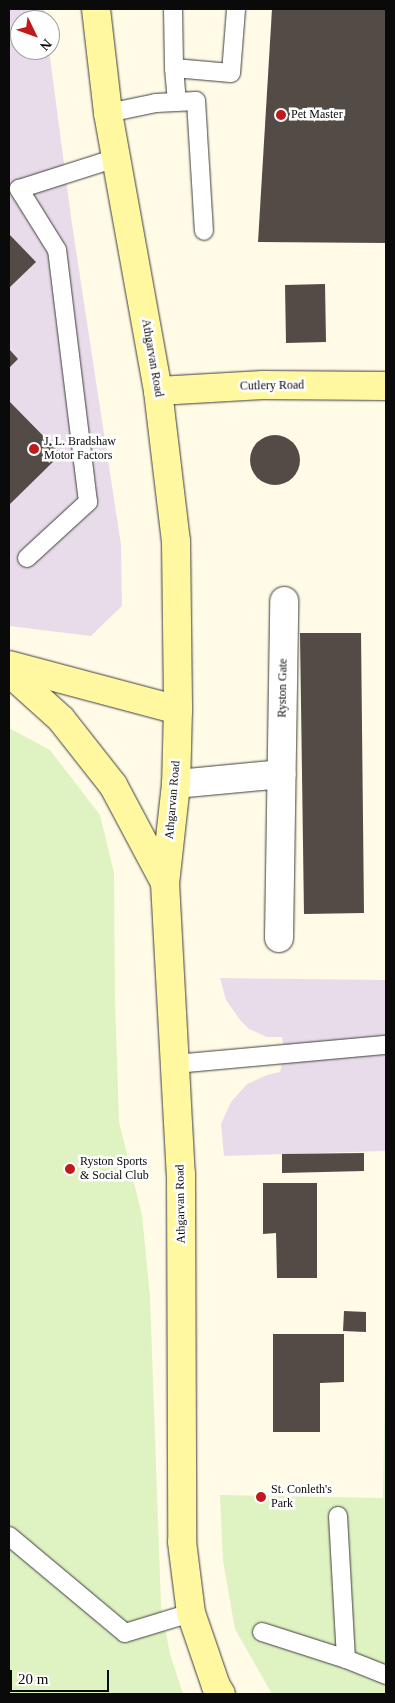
<!DOCTYPE html>
<style>
body{margin:0}
#map{position:relative;width:395px;height:1703px;overflow:hidden;background:#fffbe6;font-family:Georgia,serif}
div>[style]{position:absolute}
.industrial>*{inset:0;background:#e9dcea}
.pitch>*{inset:0;background:#dff2c1}
.building>*{inset:0;background:#534b45}
.round{border-radius:50%}
.roads{filter:drop-shadow(0 0 1px #3d3d3d) drop-shadow(0 0 1px #3d3d3d)}
.lane>*{height:18px;margin:-9px;padding:0 9px;transform-origin:9px;border-radius:9px;background:#fff}
.street>*{height:28px;margin:-14px;padding:0 14px;transform-origin:14px;border-radius:14px;background:#fff}
.secondary>*{height:28px;margin:-14px;padding:0 14px;transform-origin:14px;border-radius:14px;background:#fff8a1}
.dots>*{width:14px;height:14px;translate:-50% -50%;box-sizing:border-box;border:2px solid #fff;border-radius:50%}
span{translate:-50% -50%;white-space:nowrap;text-align:center;line-height:1.15;-webkit-text-stroke:5px #fff;paint-order:stroke}
.poi-label{font-size:12px;color:#0a0a0a}
.left{translate:0 -50%;text-align:left}
.street-label{font-size:12px;color:#0a0a0a}
.frame{position:absolute;inset:0;border:10px solid #0a0a0a;pointer-events:none}
.north{position:absolute;left:10px;top:10px;width:50px;height:50px;box-sizing:border-box;background:#fff;border:1px solid #9d9d9d;border-radius:50%;rotate:132deg;font-size:14px;font-weight:700;line-height:20px;text-align:center;color:#0a0a0a}
.north::after{content:'';display:block;margin:auto;width:18px;height:22px;background:#c11a1c;clip-path:polygon(50% 0,100% 100%,50% 72%,0 100%)}
.scale{position:absolute;left:10px;top:1670px;width:99px;height:22px;box-sizing:border-box;border:2px solid #0a0a0a;border-top:0;padding-left:6px;font-size:15px;line-height:18px;white-space:nowrap;color:#0a0a0a;-webkit-text-stroke:4px #fff;paint-order:stroke}
</style>
<div id="map">
<div class="industrial">
<div style="clip-path:polygon(9px 9px,44px 9px,45px 20px,20px 20px,20px 50px,49px 50px,72px 224px,121px 545px,122px 606px,91px 636px,9px 626px)"></div>
<div style="clip-path:polygon(220px 978px,386px 980px,386px 1155px,385px 1151px,224px 1156px,221px 1124px,231px 1102px,247px 1084px,267px 1075px,280px 1072px,284px 1056px,282px 1037px,267px 1037px,249px 1029px,240px 1020px,226px 1000px)"></div>
</div>
<div class="pitch">
<div style="clip-path:polygon(9px 728px,50px 750px,100px 815px,114px 873px,115px 1001px,119px 1122px,142px 1215px,150px 1297px,161px 1606px,170px 1654px,183px 1694px,9px 1694px)"></div>
<div style="clip-path:polygon(386px 1297px,386px 1694px,272px 1694px,235px 1629px,223px 1561px,220px 1495px,383px 1498px)"></div>
</div>
<div class="building">
<div style="clip-path:polygon(272px 9px,386px 9px,386px 243px,258px 242px)"></div>
<div style="clip-path:polygon(9px 234px,36px 262px,9px 288px)"></div>
<div style="clip-path:polygon(325px 284px,326px 342px,286px 343px,285px 285px)"></div>
<div style="clip-path:polygon(9px 349px,18px 359px,9px 368px)"></div>
<div style="clip-path:polygon(9px 401px,61px 454px,9px 505px)"></div>
<div class="round" style="left:250px;top:435px;width:50px;height:50px"></div>
<div style="clip-path:polygon(300px 633px,361px 633px,364px 913px,304px 914px)"></div>
<div style="clip-path:polygon(364px 1153px,364px 1171px,282px 1173px,282px 1154px)"></div>
<div style="clip-path:polygon(263px 1183px,317px 1183px,317px 1278px,277px 1278px,276px 1233px,263px 1234px)"></div>
<div style="clip-path:polygon(344px 1311px,366px 1312px,366px 1332px,343px 1331px)"></div>
<div style="clip-path:polygon(273px 1334px,344px 1334px,344px 1382px,320px 1383px,320px 1432px,273px 1432px)"></div>
</div>
<div class="roads">
<div class="lane">
<div style="left:173px;top:9px;width:59px;rotate:89deg"></div>
<div style="left:174px;top:68px;width:57px;rotate:5deg"></div>
<div style="left:231px;top:73px;width:64px;rotate:-85.5deg"></div>
<div style="left:174px;top:68px;width:34px;rotate:85deg"></div>
<div style="left:108px;top:113px;width:49px;rotate:-11.8deg"></div>
<div style="left:156px;top:103px;width:40px;rotate:-2.9deg"></div>
<div style="left:196px;top:101px;width:130px;rotate:86.5deg"></div>
<div style="left:27px;top:558px;width:83px;rotate:-42.6deg"></div>
<div style="left:88px;top:502px;width:254px;rotate:-97deg"></div>
<div style="left:57px;top:250px;width:72px;rotate:-121.9deg"></div>
<div style="left:19px;top:189px;width:102px;rotate:-17.7deg"></div>
<div style="left:176px;top:1064px;width:211px;rotate:-5.2deg"></div>
<div style="left:338px;top:1516px;width:143px;rotate:86.8deg"></div>
<div style="left:346px;top:1659px;width:43px;rotate:21.8deg"></div>
<div style="left:9px;top:1536px;width:151px;rotate:39.9deg"></div>
<div style="left:125px;top:1633px;width:69px;rotate:-16.9deg"></div>
<div style="left:262px;top:1632px;width:88px;rotate:17.8deg"></div>
</div>
<div class="street">
<div style="left:176px;top:784px;width:106px;rotate:-5.4deg"></div>
<div style="left:279px;top:938px;width:337px;rotate:-89.1deg"></div>
</div>
<div class="secondary">
<div style="left:96px;top:9px;width:105px;rotate:83.4deg"></div>
<div style="left:108px;top:113px;width:282px;rotate:79.8deg"></div>
<div style="left:158px;top:391px;width:151px;rotate:83.2deg"></div>
<div style="left:176px;top:541px;width:169px;rotate:89.3deg"></div>
<div style="left:178px;top:710px;width:74px;rotate:91.5deg"></div>
<div style="left:176px;top:784px;width:100px;rotate:96.3deg"></div>
<div style="left:165px;top:883px;width:291px;rotate:86.9deg"></div>
<div style="left:181px;top:1174px;width:368px;rotate:89.8deg"></div>
<div style="left:182px;top:1542px;width:72px;rotate:82.8deg"></div>
<div style="left:191px;top:1613px;width:77px;rotate:71.1deg"></div>
<div style="left:216px;top:1686px;width:9px;rotate:58deg"></div>
<div style="left:158px;top:391px;width:105px;rotate:-3.3deg"></div>
<div style="left:263px;top:385px;width:123px;rotate:0.5deg"></div>
<div style="left:9px;top:665px;width:175px;rotate:14.9deg"></div>
<div style="left:9px;top:672px;width:70px;rotate:42.1deg"></div>
<div style="left:61px;top:719px;width:84px;rotate:51.8deg"></div>
<div style="left:113px;top:785px;width:111px;rotate:62deg"></div>
</div>
</div>
<div class="dots">
<div style="left:281px;top:115px;background:#c11a1c"></div>
<div style="left:34px;top:449px;background:#c11a1c"></div>
<div style="left:70px;top:1169px;background:#c11a1c"></div>
<div style="left:261px;top:1497px;background:#c11a1c"></div>
</div>
<div class="poi-label">
<span class="left" style="left:291px;top:115px">Pet Master</span>
<span class="left" style="left:44px;top:449px">J. L. Bradshaw<br>Motor Factors</span>
<span class="left" style="left:80px;top:1169px">Ryston Sports<br>&amp; Social Club</span>
<span class="left" style="left:271px;top:1497px">St. Conleth's<br>Park</span>
</div>
<div class="street-label">
<span style="left:152px;top:358px;rotate:80deg">Athgarvan Road</span>
<span style="left:272px;top:386px;rotate:-1deg">Cutlery Road</span>
<span style="left:283px;top:688px;rotate:-89deg">Ryston Gate</span>
<span style="left:173px;top:800px;rotate:-85deg">Athgarvan Road</span>
<span style="left:181px;top:1204px;rotate:-91deg">Athgarvan Road</span>
</div>
<div class="frame"></div>
<div class="north">N</div>
<div class="scale">20 m</div>
</div>
